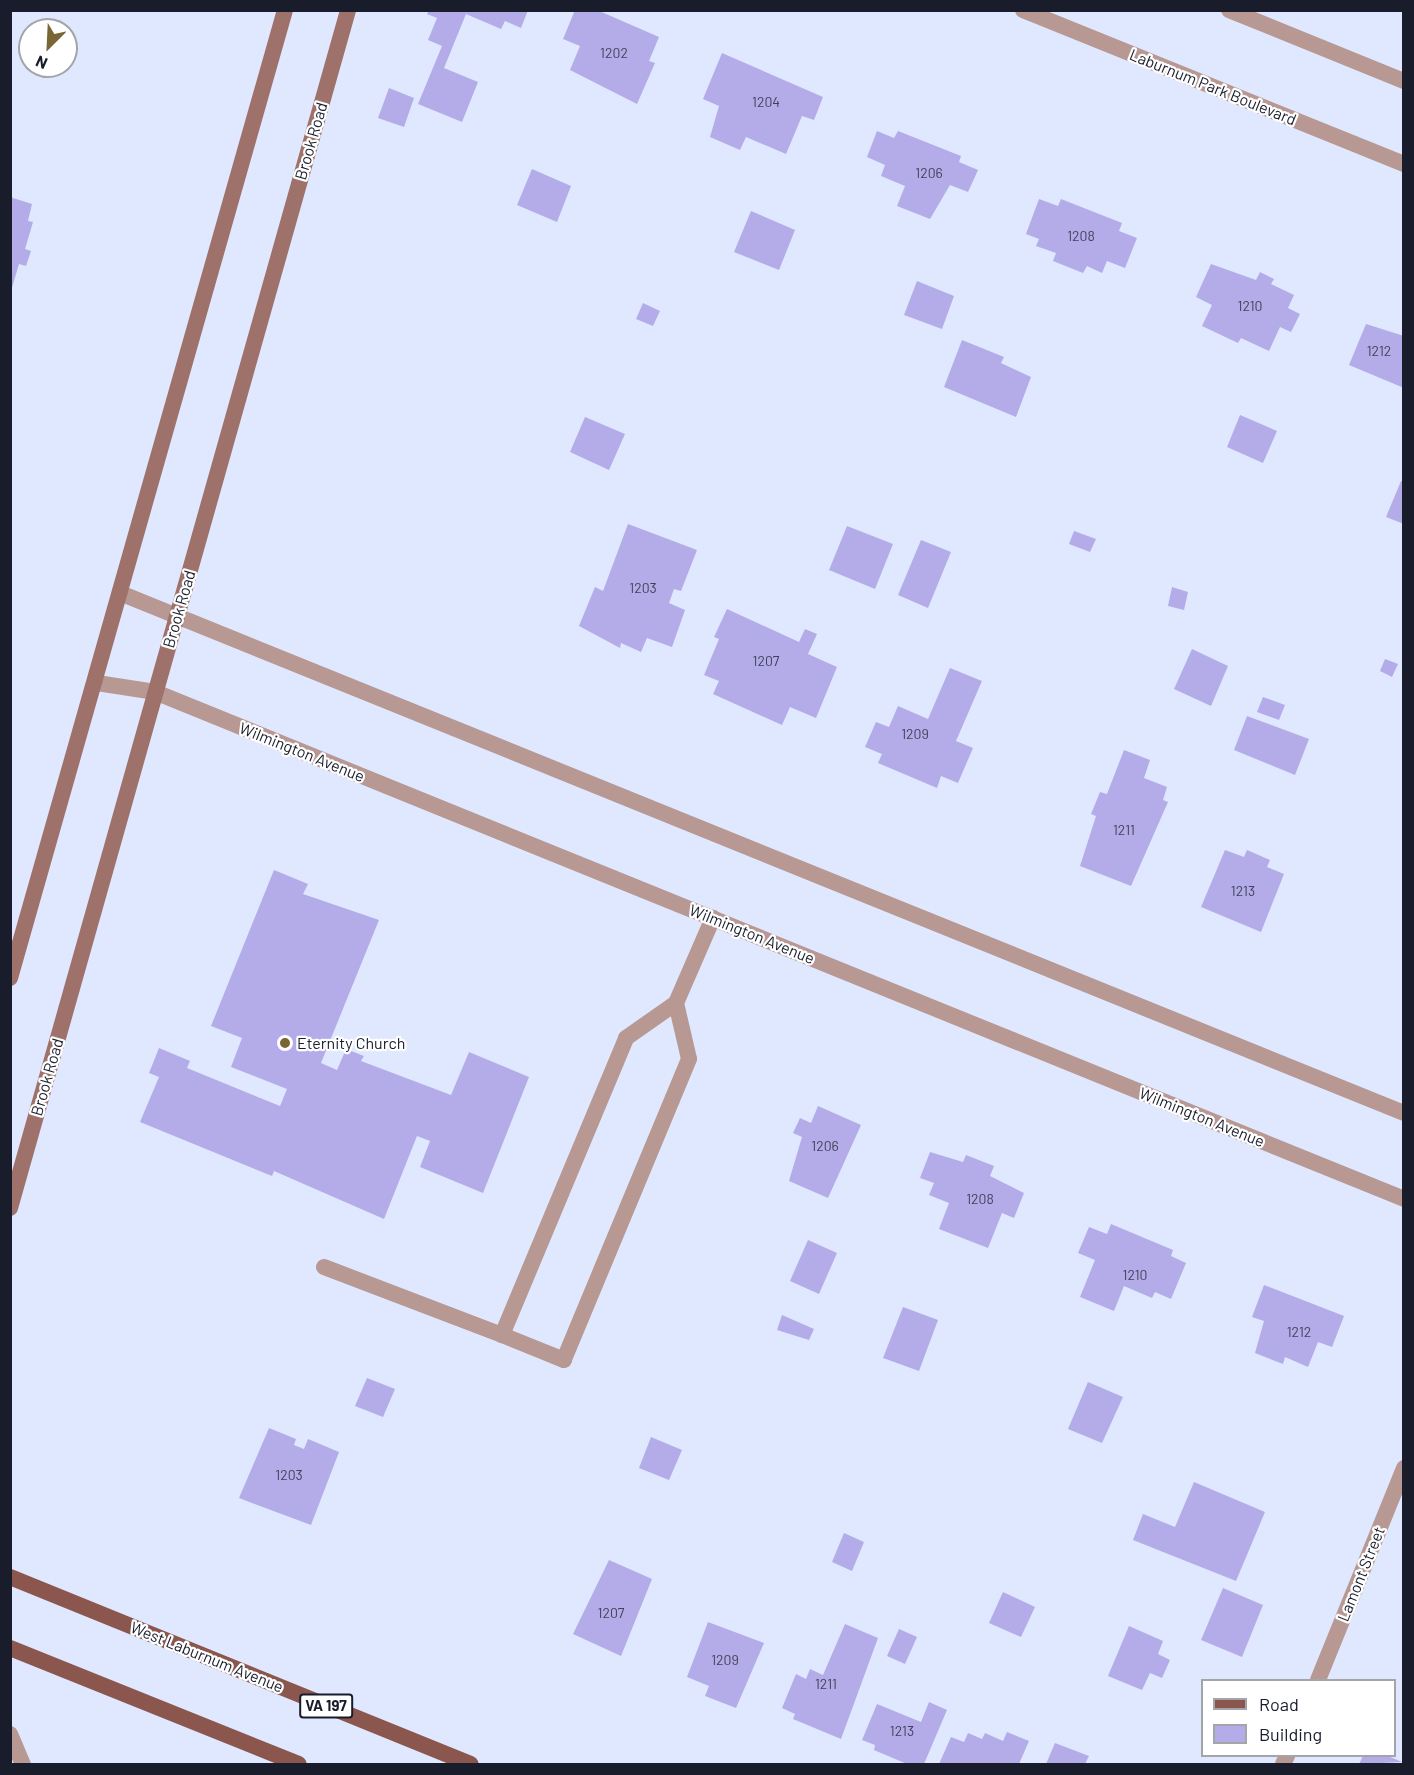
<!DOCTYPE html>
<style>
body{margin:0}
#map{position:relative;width:1414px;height:1775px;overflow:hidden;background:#dfe8ff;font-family:Barlow,sans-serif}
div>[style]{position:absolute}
.building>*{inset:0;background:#b3ace8}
.service>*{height:16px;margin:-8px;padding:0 8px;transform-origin:8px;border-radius:8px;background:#b89893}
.minor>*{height:16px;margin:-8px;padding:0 8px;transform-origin:8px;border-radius:8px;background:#b89893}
.tertiary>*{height:16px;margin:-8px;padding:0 8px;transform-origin:8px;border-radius:8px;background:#b89893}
.secondary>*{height:16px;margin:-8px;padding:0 8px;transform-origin:8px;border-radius:8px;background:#9e716a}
.primary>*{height:16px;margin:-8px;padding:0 8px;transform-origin:8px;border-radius:8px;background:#8b564d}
.dots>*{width:16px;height:16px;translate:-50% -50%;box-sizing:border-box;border:3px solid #fff;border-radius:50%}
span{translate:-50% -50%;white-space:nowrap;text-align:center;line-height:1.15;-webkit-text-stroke:4.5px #fff;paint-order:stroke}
.number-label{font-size:14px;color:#40415a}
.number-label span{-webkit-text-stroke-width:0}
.shield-label span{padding:2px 4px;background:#fff;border:2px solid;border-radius:4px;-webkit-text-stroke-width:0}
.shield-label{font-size:15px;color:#191d2b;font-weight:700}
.street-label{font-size:16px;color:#191d2b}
.poi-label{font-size:16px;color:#191d2b}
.left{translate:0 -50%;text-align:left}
.frame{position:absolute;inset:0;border:12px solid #191d2b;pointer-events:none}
.legend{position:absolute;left:1201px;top:1679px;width:195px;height:78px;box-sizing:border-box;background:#fff;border:2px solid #a3a5aa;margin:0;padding:8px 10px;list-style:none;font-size:18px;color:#191d2b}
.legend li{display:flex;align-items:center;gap:12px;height:30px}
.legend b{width:30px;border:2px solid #a3a5aa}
.north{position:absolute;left:18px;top:18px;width:60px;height:60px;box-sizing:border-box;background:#fff;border:2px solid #a3a5aa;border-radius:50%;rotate:204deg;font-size:16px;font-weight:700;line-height:24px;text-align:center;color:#191d2b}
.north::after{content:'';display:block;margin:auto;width:21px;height:27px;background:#786634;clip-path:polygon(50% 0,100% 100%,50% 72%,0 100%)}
</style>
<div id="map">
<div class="building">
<div style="clip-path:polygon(429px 10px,528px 10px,521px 28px,505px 21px,501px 29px,466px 14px,444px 68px,478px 82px,462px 122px,418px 104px,442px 46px,428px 40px,437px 18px,427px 14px)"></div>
<div style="clip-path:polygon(575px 10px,597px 10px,659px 37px,649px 61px,655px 63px,637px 104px,570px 70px,580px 46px,563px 39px)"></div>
<div style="clip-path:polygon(722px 53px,823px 97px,814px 120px,802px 116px,786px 154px,746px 137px,740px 150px,710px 137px,719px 106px,703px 99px)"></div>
<div style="clip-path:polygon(389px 88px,414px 98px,404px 127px,378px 118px)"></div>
<div style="clip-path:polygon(877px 131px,894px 138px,898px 131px,961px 156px,959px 162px,978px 170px,968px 192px,950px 185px,930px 219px,897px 206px,905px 186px,881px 176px,885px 165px,867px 157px)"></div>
<div style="clip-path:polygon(532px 169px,571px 186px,557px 222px,517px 205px)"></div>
<div style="clip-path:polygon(10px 197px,32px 204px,28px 221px,33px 222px,25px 249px,31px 251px,26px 266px,19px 264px,11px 291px)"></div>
<div style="clip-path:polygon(1039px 199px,1058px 206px,1061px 199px,1122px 223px,1119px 231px,1137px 238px,1125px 268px,1107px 261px,1102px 273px,1087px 266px,1083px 273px,1053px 261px,1056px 253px,1036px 246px,1039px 239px,1026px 234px)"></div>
<div style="clip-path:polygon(751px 211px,795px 230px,779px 270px,734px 252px)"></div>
<div style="clip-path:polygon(1211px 264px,1256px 280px,1260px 272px,1274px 279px,1271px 284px,1294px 295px,1288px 308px,1300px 314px,1291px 332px,1280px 327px,1269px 351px,1241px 338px,1238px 343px,1202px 326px,1212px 305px,1196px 297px)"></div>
<div style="clip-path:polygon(917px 281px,954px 296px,942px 329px,904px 315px)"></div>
<div style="clip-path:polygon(643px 303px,660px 311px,653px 326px,636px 319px)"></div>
<div style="clip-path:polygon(1366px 324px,1404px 336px,1404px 388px,1349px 365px)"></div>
<div style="clip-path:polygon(962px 340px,1004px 357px,1001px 363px,1031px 377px,1016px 417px,944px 387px)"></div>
<div style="clip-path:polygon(1240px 415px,1277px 431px,1263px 463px,1227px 447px)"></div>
<div style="clip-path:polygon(585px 417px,625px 434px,609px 470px,570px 452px)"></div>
<div style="clip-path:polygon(1401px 481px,1404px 482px,1404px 524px,1386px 517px)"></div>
<div style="clip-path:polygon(628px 524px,697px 550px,681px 591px,674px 589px,669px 603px,685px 610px,672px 647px,647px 638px,641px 652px,621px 643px,620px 648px,579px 626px,595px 587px,603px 591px)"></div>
<div style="clip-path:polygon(847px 526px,893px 544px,875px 589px,829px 570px)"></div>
<div style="clip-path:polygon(1074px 531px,1096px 539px,1090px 552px,1069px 544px)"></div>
<div style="clip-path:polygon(921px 540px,951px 552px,928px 608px,898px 595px)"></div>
<div style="clip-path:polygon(1172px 587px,1188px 592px,1184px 610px,1168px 606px)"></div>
<div style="clip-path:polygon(727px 609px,799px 642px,805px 629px,817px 634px,808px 654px,837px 667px,816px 718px,790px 707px,782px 725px,713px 694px,719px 681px,704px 675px,719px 639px,714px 637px)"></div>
<div style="clip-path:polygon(1192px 649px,1228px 666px,1211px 706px,1174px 689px)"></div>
<div style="clip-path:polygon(1385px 659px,1398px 664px,1392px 677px,1380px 671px)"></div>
<div style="clip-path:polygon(950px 668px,982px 681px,956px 741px,973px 748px,958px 783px,941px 776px,937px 788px,878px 763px,882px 754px,865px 747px,876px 722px,889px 727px,898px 706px,928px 719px)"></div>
<div style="clip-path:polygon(1263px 697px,1285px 705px,1279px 720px,1257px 712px)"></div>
<div style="clip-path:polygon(1247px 716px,1309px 739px,1295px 775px,1234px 750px)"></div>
<div style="clip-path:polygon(1124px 750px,1150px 760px,1144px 778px,1167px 787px,1163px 800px,1168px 802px,1131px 886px,1080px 866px,1096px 816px,1091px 814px,1100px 792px,1107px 794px)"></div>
<div style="clip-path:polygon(1225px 850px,1244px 857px,1247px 850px,1270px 860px,1267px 867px,1284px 874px,1261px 932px,1201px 907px)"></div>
<div style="clip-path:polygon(274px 870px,308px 884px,303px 894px,379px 920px,321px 1063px,337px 1070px,346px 1049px,364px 1056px,361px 1061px,451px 1095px,469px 1052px,529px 1077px,483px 1193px,420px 1167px,430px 1141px,417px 1136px,384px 1219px,274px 1171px,272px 1176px,140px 1122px,159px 1077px,149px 1073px,159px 1048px,190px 1061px,187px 1068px,280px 1106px,287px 1089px,231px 1067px,242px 1038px,211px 1026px)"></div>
<div style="clip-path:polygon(818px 1106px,861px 1125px,828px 1198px,789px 1181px,802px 1137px,793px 1133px,800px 1118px,811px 1123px)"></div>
<div style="clip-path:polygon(930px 1152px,963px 1162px,966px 1155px,994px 1166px,990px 1176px,1024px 1193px,1014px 1218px,1002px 1213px,988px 1248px,939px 1229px,949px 1203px,929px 1195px,934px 1183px,920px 1178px)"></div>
<div style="clip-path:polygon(1111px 1224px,1173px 1250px,1171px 1256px,1186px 1263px,1171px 1299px,1155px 1292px,1152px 1298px,1124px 1286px,1114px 1311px,1080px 1297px,1095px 1260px,1078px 1253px,1089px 1227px,1107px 1234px)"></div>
<div style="clip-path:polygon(808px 1240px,837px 1253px,819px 1294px,790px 1281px)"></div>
<div style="clip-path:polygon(1264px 1285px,1344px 1316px,1332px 1347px,1318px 1342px,1308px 1367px,1285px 1357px,1283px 1364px,1255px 1353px,1264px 1321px,1252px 1317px)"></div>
<div style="clip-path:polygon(903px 1307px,938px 1320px,919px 1371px,883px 1358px)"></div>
<div style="clip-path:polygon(782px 1315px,814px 1329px,809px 1340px,777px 1330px)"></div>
<div style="clip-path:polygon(367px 1378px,395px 1389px,383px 1417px,355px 1406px)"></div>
<div style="clip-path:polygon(1088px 1382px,1123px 1397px,1102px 1443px,1068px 1429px)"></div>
<div style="clip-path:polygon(269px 1428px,296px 1439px,294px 1445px,304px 1449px,308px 1439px,339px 1452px,311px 1525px,239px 1498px)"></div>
<div style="clip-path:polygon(651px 1437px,682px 1450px,669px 1480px,639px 1468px)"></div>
<div style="clip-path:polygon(1194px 1482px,1265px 1512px,1236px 1581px,1133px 1540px,1143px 1514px,1175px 1527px)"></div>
<div style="clip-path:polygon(844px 1533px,864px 1542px,852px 1571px,832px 1562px)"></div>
<div style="clip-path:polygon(609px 1560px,652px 1579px,621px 1656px,573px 1634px)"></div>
<div style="clip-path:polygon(1223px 1588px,1263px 1605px,1242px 1657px,1201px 1640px)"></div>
<div style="clip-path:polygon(1003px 1592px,1035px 1607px,1021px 1637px,989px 1623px)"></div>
<div style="clip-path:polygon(708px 1622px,764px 1643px,736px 1708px,705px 1696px,709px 1686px,687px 1677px)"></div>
<div style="clip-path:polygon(845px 1624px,878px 1638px,841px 1739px,793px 1719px,795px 1714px,782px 1708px,796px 1674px,806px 1679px,810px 1669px,823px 1675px)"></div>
<div style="clip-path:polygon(1129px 1626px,1163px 1641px,1158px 1654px,1170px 1660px,1162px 1678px,1150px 1673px,1142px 1690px,1108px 1676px)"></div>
<div style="clip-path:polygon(899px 1629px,917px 1637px,905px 1664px,887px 1656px)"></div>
<div style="clip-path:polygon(929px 1702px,947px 1710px,924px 1764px,907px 1764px,874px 1750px,875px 1745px,862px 1740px,877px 1704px,921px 1722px)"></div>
<div style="clip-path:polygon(1007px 1732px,1029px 1741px,1019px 1764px,939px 1764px,951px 1737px,964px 1742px,968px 1733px,982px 1739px,985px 1733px,1003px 1741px)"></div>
<div style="clip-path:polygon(1055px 1743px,1089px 1756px,1085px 1764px,1046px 1764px)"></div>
<div style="clip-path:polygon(1363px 1756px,1388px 1756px,1402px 1762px,1359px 1764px)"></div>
</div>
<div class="service">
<div style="left:676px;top:1003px;width:57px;rotate:76.9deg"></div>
<div style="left:689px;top:1059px;width:326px;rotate:112.6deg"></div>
<div style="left:564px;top:1360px;width:67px;rotate:-158deg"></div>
<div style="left:502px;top:1335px;width:322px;rotate:-67.3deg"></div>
<div style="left:626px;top:1038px;width:61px;rotate:-35deg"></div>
<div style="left:676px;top:1003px;width:93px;rotate:-66.5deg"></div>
<div style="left:324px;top:1267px;width:191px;rotate:20.9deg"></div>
</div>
<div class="minor">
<div style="left:1023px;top:10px;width:411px;rotate:22deg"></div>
<div style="left:1229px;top:10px;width:189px;rotate:22.1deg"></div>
<div style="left:120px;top:593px;width:1385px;rotate:22.05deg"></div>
<div style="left:97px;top:683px;width:59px;rotate:8.8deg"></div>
<div style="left:155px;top:692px;width:1348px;rotate:22.09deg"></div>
<div style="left:1318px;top:1680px;width:229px;rotate:-67.9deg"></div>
<div style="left:1283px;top:1764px;width:9px;rotate:-63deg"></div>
</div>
<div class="tertiary">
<div style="left:10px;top:1734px;width:33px;rotate:67deg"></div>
</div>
<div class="secondary">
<div style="left:10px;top:978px;width:1006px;rotate:-74.14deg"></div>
<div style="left:10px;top:1208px;width:1245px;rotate:-74.24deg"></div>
</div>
<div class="primary">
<div style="left:10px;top:1577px;width:497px;rotate:22.1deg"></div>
<div style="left:10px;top:1648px;width:311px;rotate:21.9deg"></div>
</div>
<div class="dots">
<div style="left:285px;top:1043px;background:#786634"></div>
</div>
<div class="number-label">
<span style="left:614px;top:53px">1202</span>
<span style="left:766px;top:102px">1204</span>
<span style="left:929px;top:173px">1206</span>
<span style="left:1081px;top:236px">1208</span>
<span style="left:1250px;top:306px">1210</span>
<span style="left:1379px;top:351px">1212</span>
<span style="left:643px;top:588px">1203</span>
<span style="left:766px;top:661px">1207</span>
<span style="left:915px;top:734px">1209</span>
<span style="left:1124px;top:830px">1211</span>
<span style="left:1243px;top:891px">1213</span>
<span style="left:825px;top:1146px">1206</span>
<span style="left:980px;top:1199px">1208</span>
<span style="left:1135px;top:1275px">1210</span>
<span style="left:1299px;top:1332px">1212</span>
<span style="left:289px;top:1475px">1203</span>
<span style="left:611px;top:1613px">1207</span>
<span style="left:725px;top:1660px">1209</span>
<span style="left:826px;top:1684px">1211</span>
<span style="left:902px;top:1731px">1213</span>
</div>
<div class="shield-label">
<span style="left:326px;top:1706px">VA 197</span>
</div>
<div class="street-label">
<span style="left:1213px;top:87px;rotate:22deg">Laburnum Park Boulevard</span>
<span style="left:311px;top:141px;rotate:-74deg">Brook Road</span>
<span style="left:179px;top:609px;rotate:-74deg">Brook Road</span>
<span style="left:302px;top:752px;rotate:22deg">Wilmington Avenue</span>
<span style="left:752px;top:934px;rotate:22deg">Wilmington Avenue</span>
<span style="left:47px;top:1077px;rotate:-74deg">Brook Road</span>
<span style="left:1202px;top:1117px;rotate:22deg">Wilmington Avenue</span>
<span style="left:1361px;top:1574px;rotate:-68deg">Lamont Street</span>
<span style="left:207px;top:1657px;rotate:22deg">West Laburnum Avenue</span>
</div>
<div class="poi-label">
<span class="left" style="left:297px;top:1043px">Eternity Church</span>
</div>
<div class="frame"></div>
<ul class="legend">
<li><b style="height:8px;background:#8b564d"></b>Road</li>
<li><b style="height:16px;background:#b3ace8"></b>Building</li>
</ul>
<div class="north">N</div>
</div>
